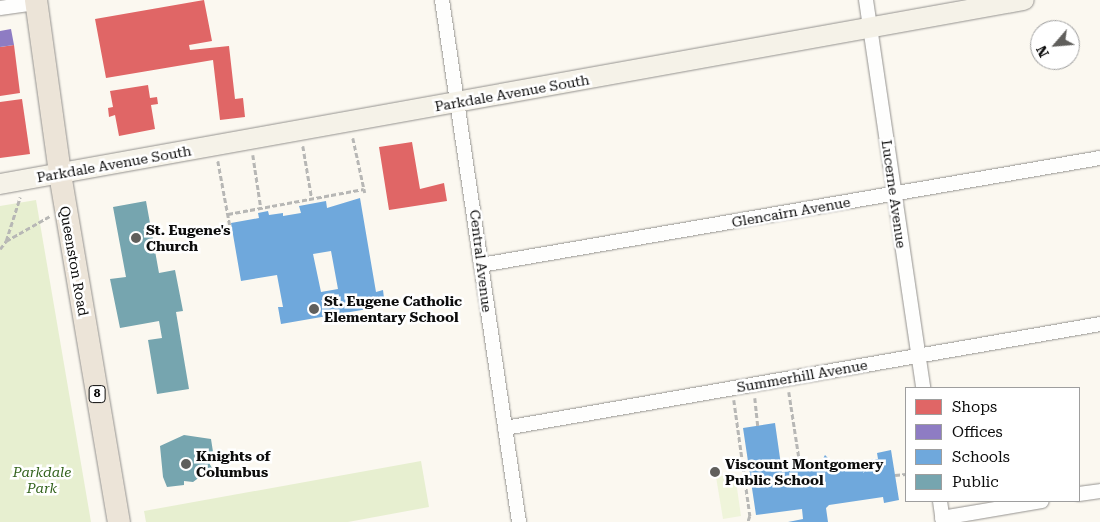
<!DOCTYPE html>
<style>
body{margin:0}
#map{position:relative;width:1100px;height:522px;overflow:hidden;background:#fbf8f0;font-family:"Roboto Serif",serif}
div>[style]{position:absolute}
.green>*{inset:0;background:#e7efd0}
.pitch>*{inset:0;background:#eff4da}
.shops>*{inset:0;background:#e06666}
.offices>*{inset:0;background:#8e7cc3}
.schools>*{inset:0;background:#6fa8dc}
.public>*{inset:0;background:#76a5af}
.path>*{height:2.5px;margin-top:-1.25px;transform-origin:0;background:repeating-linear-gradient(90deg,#b7b7b5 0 5px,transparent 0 7.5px)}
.roads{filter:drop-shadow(0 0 1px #94928f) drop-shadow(0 0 1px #94928f)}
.minor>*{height:14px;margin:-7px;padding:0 7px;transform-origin:7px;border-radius:7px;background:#fefefd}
.secondary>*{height:20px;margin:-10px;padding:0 10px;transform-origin:10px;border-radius:10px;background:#f5f2e8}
.primary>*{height:22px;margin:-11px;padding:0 11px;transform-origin:11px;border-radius:11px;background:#ece4d8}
.dots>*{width:14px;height:14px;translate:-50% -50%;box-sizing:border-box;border:2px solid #fff;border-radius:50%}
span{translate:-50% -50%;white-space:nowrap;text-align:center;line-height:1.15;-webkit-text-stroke:5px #fff;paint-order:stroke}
.shield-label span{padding:1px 4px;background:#fff;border:1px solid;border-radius:4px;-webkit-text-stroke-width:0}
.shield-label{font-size:12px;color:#0c0c0c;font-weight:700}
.street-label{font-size:14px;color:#0c0c0c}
.poi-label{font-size:14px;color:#0c0c0c;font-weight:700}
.left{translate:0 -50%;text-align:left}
.park-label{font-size:14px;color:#33631d;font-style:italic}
.legend{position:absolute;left:905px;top:387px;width:175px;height:115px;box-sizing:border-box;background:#fff;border:1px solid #9e9e9e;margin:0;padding:6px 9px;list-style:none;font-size:15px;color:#0c0c0c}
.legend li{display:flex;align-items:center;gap:10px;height:25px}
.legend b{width:25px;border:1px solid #9e9e9e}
.north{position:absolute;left:1030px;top:20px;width:50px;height:50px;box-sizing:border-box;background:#fff;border:1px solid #9e9e9e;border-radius:50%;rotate:243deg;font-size:14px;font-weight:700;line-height:20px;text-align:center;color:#0c0c0c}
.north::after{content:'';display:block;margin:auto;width:18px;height:22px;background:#605f5c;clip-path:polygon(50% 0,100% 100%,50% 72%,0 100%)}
</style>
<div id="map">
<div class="green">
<div style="clip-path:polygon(36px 200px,91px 522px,0 522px,0 206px)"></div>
<div style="clip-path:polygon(421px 461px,429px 507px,348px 522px,146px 522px,144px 511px)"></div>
</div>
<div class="pitch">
<div style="clip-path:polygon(735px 474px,741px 516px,723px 519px,716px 477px)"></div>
</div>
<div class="shops">
<div style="clip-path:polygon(204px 0,212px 41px,189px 45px,190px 50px,229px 46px,235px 99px,243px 98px,245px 117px,220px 120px,213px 60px,106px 78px,95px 19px)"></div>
<div style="clip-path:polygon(14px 45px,20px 93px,0 96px,0 47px)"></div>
<div style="clip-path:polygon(148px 85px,150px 98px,157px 97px,158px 104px,151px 105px,155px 129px,119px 136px,115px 115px,109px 117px,108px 108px,113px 107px,110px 91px)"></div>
<div style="clip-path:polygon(22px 99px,30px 154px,0 158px,0 102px)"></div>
<div style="clip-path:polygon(412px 142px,420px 189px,444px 183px,447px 201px,389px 210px,379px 147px)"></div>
</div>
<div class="offices">
<div style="clip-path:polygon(11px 29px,14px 45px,0 47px,0 31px)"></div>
</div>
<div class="schools">
<div style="clip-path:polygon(evenodd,360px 198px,376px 292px,383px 290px,385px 306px,281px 324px,278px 307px,283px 307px,277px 275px,241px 281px,231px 223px,259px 218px,258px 213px,268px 211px,269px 215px,283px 213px,283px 216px,301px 213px,299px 206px,326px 201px,327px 208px,360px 198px,331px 251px,338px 289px,321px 292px,313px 254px,331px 251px)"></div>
<div style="clip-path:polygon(775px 423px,782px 472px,813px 468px,813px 465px,820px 464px,825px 455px,832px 462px,839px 461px,840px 464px,878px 459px,877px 453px,891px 450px,899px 500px,884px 503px,883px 497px,829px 505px,826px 508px,828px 522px,788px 522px,803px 519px,802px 509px,756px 515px,743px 428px)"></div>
</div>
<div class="public">
<div style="clip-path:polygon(146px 201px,159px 273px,175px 270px,183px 311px,176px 312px,189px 389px,157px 394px,148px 340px,162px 338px,159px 321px,120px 328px,110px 279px,126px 277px,113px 207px)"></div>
<div style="clip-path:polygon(184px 435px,211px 439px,214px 458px,208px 461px,212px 468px,193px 482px,184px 481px,184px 485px,167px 487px,163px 477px,160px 446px)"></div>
</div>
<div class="path">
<div style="left:353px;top:138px;width:56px;rotate:77.7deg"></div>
<div style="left:303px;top:146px;width:54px;rotate:80.4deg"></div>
<div style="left:253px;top:155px;width:54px;rotate:81.4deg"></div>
<div style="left:218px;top:161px;width:66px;rotate:79.5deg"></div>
<div style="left:228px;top:214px;width:138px;rotate:-10.4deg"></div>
<div style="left:6px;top:241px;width:46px;rotate:-72.3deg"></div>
<div style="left:0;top:249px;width:10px;rotate:-53deg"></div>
<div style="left:6px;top:241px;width:51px;rotate:-29.6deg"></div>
<div style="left:789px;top:392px;width:79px;rotate:81.3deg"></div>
<div style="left:755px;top:398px;width:28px;rotate:84deg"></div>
<div style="left:734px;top:400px;width:117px;rotate:82.1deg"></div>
<div style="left:750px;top:516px;width:6px;rotate:108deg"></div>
<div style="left:895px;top:475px;width:11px;rotate:-5deg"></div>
</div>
<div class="roads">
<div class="minor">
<div style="left:442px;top:0;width:528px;rotate:81.61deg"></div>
<div style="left:866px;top:0;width:392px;rotate:81.6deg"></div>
<div style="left:0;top:8px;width:36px;rotate:-8deg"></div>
<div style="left:481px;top:265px;width:628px;rotate:-9.81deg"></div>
<div style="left:505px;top:428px;width:604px;rotate:-9.91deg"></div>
<div style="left:1079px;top:494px;width:21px;rotate:-8deg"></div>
<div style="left:940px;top:501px;width:21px;rotate:82deg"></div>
<div style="left:942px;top:518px;width:101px;rotate:-9.6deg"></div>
</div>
<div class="secondary">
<div style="left:0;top:184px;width:1040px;rotate:-10.19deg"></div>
</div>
<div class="primary">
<div style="left:36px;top:0;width:176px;rotate:82.1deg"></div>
<div style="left:60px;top:174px;width:353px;rotate:80.4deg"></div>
</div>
</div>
<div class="dots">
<div style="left:136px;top:238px;background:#605f5c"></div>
<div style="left:314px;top:309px;background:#605f5c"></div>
<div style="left:186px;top:464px;background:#605f5c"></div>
<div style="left:715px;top:472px;background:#605f5c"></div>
</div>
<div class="shield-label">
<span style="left:97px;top:394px">8</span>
</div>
<div class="street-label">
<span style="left:512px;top:93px;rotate:-10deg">Parkdale Avenue South</span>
<span style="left:114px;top:164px;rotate:-10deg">Parkdale Avenue South</span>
<span style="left:894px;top:194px;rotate:82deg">Lucerne Avenue</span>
<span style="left:791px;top:212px;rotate:-10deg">Glencairn Avenue</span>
<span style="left:74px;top:261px;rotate:80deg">Queenston Road</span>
<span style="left:481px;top:261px;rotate:83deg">Central Avenue</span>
<span style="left:802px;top:376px;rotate:-10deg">Summerhill Avenue</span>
</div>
<div class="poi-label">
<span class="left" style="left:146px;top:238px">St. Eugene's<br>Church</span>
<span class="left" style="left:324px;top:309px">St. Eugene Catholic<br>Elementary School</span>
<span class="left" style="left:196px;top:464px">Knights of<br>Columbus</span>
<span class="left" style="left:725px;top:472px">Viscount Montgomery<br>Public School</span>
</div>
<div class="park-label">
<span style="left:42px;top:480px">Parkdale<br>Park</span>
</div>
<ul class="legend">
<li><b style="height:14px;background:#e06666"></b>Shops</li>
<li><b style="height:14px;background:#8e7cc3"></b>Offices</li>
<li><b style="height:14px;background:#6fa8dc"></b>Schools</li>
<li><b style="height:14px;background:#76a5af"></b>Public</li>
</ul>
<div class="north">N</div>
</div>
